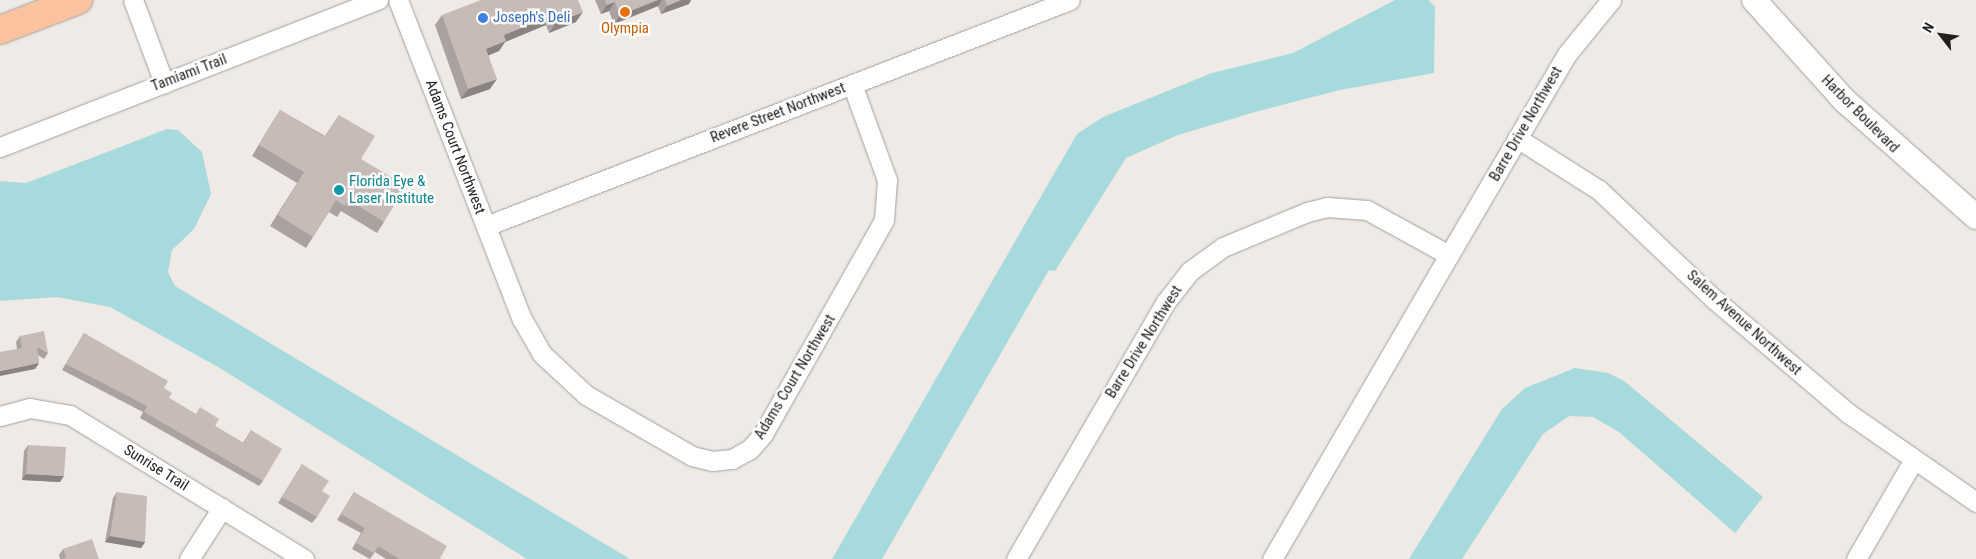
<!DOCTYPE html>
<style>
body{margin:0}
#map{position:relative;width:1976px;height:559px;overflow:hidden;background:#efeae5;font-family:"Roboto Condensed",sans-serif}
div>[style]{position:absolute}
.water>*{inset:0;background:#a6dadd}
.roads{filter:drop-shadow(0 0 1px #a0a0a0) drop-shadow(0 0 1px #a0a0a0)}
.minor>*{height:19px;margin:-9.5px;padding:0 9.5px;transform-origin:9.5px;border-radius:9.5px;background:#fff}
.tertiary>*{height:24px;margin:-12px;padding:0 12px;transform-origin:12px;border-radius:12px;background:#fff}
.primary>*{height:28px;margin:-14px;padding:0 14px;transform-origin:14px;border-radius:14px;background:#fbc29f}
.wall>*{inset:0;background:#aba19e}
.shaded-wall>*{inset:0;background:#8b8381}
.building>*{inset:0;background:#c7bbb8}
.dots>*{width:14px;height:14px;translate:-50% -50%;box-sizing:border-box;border:2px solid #fff;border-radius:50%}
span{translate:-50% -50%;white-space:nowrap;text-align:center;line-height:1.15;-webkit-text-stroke:5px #fff;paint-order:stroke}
.shop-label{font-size:15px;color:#366cbe}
.left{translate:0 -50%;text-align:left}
.food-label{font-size:15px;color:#c56008}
.street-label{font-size:15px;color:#1f1f1f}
.culture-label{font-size:15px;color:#0d838f}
.north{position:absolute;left:1916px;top:10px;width:50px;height:50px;-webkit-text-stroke:4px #fff;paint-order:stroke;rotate:300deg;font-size:14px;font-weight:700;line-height:20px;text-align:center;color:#1f1f1f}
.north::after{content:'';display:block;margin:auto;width:18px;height:22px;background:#1f1f1f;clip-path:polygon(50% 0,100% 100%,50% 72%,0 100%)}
</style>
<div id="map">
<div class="water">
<div style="clip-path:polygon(1395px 0,1429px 0,1435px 7px,1434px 73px,1340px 90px,1255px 112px,1178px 135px,1126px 158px,1055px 271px,1049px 270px,882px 559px,832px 559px,1077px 134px,1103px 117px,1212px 73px,1293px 53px)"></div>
<div style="clip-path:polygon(167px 129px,178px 130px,202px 152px,211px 194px,194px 229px,172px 250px,168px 272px,175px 286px,630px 559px,527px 559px,218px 367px,110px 307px,57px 297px,0 301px,0 181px,26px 183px)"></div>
<div style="clip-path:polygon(1575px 368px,1608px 373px,1624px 381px,1763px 497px,1735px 533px,1619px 432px,1593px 417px,1569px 416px,1543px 434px,1462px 559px,1409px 559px,1502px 409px,1525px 388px)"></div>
</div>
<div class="roads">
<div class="minor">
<div style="left:133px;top:0;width:89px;rotate:69.5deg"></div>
<div style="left:398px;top:0;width:342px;rotate:68.8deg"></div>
<div style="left:522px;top:319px;width:40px;rotate:60.3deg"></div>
<div style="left:542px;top:354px;width:60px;rotate:43deg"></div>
<div style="left:586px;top:395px;width:122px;rotate:29.9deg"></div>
<div style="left:692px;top:456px;width:21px;rotate:14deg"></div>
<div style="left:712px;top:461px;width:20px;rotate:-6deg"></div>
<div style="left:732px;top:459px;width:21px;rotate:-29deg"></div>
<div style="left:750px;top:449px;width:20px;rotate:-49deg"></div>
<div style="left:763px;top:434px;width:246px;rotate:-60.5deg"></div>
<div style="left:884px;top:220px;width:40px;rotate:-85.7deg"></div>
<div style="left:887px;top:180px;width:102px;rotate:-110deg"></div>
<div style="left:1517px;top:138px;width:97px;rotate:32.4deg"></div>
<div style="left:1599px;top:190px;width:160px;rotate:43.5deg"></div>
<div style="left:1715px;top:300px;width:175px;rotate:40.4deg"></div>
<div style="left:1848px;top:413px;width:156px;rotate:34.8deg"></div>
<div style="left:0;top:147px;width:406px;rotate:-21.3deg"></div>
<div style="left:486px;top:226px;width:626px;rotate:-21.16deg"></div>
<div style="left:1449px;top:255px;width:233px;rotate:-59.6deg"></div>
<div style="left:1567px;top:54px;width:70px;rotate:-50.8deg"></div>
<div style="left:0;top:416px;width:31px;rotate:-15deg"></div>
<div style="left:30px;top:408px;width:41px;rotate:9.9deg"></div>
<div style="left:70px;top:415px;width:275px;rotate:31.6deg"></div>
<div style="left:189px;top:559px;width:61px;rotate:-57.1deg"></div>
<div style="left:1016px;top:559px;width:296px;rotate:-59.8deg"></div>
<div style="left:1165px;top:303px;width:41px;rotate:-52deg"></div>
<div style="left:1190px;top:271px;width:41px;rotate:-36deg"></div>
<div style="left:1223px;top:247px;width:91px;rotate:-22.6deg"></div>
<div style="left:1307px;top:212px;width:21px;rotate:-14deg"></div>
<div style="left:1327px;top:207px;width:40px;rotate:4.3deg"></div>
<div style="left:1367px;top:210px;width:94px;rotate:28.8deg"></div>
<div style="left:1449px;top:255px;width:352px;rotate:120.2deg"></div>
<div style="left:1856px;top:559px;width:113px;rotate:-59.8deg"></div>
</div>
<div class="tertiary">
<div style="left:1754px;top:0;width:136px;rotate:48deg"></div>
<div style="left:1845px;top:101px;width:175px;rotate:41.5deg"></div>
</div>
<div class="primary">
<div style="left:0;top:30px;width:84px;rotate:-21deg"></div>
</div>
</div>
<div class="wall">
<div style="clip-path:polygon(578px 0,576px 22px,549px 33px,546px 25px,505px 42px,499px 51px,489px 55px,490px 89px,461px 99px,435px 25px,442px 15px)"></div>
<div style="clip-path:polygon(595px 0,691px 0,689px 4px,661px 14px,658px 6px,614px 24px,609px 11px,601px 14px)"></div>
<div style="clip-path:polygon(280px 110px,325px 136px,339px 115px,361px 159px,384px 222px,377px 233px,341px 211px,337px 217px,329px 212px,313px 237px,306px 248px,270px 226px,297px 183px,252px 156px,273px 121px)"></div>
<div style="clip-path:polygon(84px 333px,164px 388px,169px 398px,243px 443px,251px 430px,263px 481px,259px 486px,140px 418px,143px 412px,62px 370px)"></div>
<div style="clip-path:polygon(20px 336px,48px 353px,44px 359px,38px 355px,39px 363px,35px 369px,17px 349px,16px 342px)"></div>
<div style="clip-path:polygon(28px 445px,60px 482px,22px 480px,24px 451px)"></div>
<div style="clip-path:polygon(302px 464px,322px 491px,317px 517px,312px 523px,278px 503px)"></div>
<div style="clip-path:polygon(117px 492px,145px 542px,141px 548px,105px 542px,113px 498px)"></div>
<div style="clip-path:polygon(354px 492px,440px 558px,441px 559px,386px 559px,375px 552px,370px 559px,352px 549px,361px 533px,337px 520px)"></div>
<div style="clip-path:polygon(63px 549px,99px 559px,60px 559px,59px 555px)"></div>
</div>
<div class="shaded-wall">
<div style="clip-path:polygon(658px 0,662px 0,658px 6px,614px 24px,620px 15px)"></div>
<div style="clip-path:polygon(681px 0,691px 0,689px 4px,661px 14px,667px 6px)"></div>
<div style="clip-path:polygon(615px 2px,609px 11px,601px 14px,607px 5px)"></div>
<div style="clip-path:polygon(583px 12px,576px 22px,549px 33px,556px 23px)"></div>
<div style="clip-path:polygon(553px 15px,546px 25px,505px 42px,499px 51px,479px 59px,486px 49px,504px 35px)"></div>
<div style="clip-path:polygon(497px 79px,490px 89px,461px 99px,468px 89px)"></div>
<div style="clip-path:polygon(39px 363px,35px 369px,0 376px,0 371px)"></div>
<div style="clip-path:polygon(26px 474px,64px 476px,60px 482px,22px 480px)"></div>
<div style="clip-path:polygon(110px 536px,145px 542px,141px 548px,105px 542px)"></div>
</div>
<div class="building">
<div style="clip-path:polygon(481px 0,578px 0,583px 12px,556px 23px,553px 15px,504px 35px,506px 41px,486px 49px,497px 79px,468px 89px,442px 15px)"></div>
<div style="clip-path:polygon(605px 0,658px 0,620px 15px,615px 2px,607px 5px)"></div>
<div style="clip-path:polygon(665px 0,681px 0,667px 6px)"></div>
<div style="clip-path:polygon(280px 110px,325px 137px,339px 115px,375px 136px,361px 159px,406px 186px,384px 222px,349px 200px,345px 206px,336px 200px,313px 237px,278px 215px,304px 172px,259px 145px)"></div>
<div style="clip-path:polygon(44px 331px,48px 353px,37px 346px,39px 363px,0 371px,0 352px,22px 348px,20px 336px)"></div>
<div style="clip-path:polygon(84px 333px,168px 381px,164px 388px,172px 393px,169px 398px,196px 414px,200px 407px,219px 419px,215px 426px,244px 443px,251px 430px,282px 449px,263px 481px,144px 412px,147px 406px,66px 364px)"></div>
<div style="clip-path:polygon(28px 445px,66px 447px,64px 476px,26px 474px)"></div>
<div style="clip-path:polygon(302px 464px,329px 481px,322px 491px,330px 496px,317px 517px,282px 497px)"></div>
<div style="clip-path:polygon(117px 492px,147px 496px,145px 542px,110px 536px)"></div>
<div style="clip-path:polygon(354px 492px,447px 546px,440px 558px,441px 559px,400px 559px,378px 546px,374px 553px,356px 543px,365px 528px,341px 514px)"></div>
<div style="clip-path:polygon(92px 539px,99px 559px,62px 559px,66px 557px,63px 549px)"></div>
</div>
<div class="dots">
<div style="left:625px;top:12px;background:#e8710a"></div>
<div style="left:483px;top:18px;background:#3f7fe0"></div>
<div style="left:339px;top:190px;background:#0f9aa8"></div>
</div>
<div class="shop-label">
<span class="left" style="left:493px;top:18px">Joseph's Deli</span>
</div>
<div class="food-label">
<span style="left:625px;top:29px">Olympia</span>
</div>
<div class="street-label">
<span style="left:189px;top:73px;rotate:-21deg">Tamiami Trail</span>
<span style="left:778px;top:113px;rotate:-21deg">Revere Street Northwest</span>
<span style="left:1860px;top:114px;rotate:45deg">Harbor Boulevard</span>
<span style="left:1526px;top:124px;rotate:-60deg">Barre Drive Northwest</span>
<span style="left:455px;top:147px;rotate:69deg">Adams Court Northwest</span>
<span style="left:1744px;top:323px;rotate:42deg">Salem Avenue Northwest</span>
<span style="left:1144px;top:342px;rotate:-58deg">Barre Drive Northwest</span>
<span style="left:795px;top:377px;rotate:-59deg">Adams Court Northwest</span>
<span style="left:156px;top:468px;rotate:32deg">Sunrise Trail</span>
</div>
<div class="culture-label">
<span class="left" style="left:349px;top:190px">Florida Eye &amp;<br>Laser Institute</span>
</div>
<div class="north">N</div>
</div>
